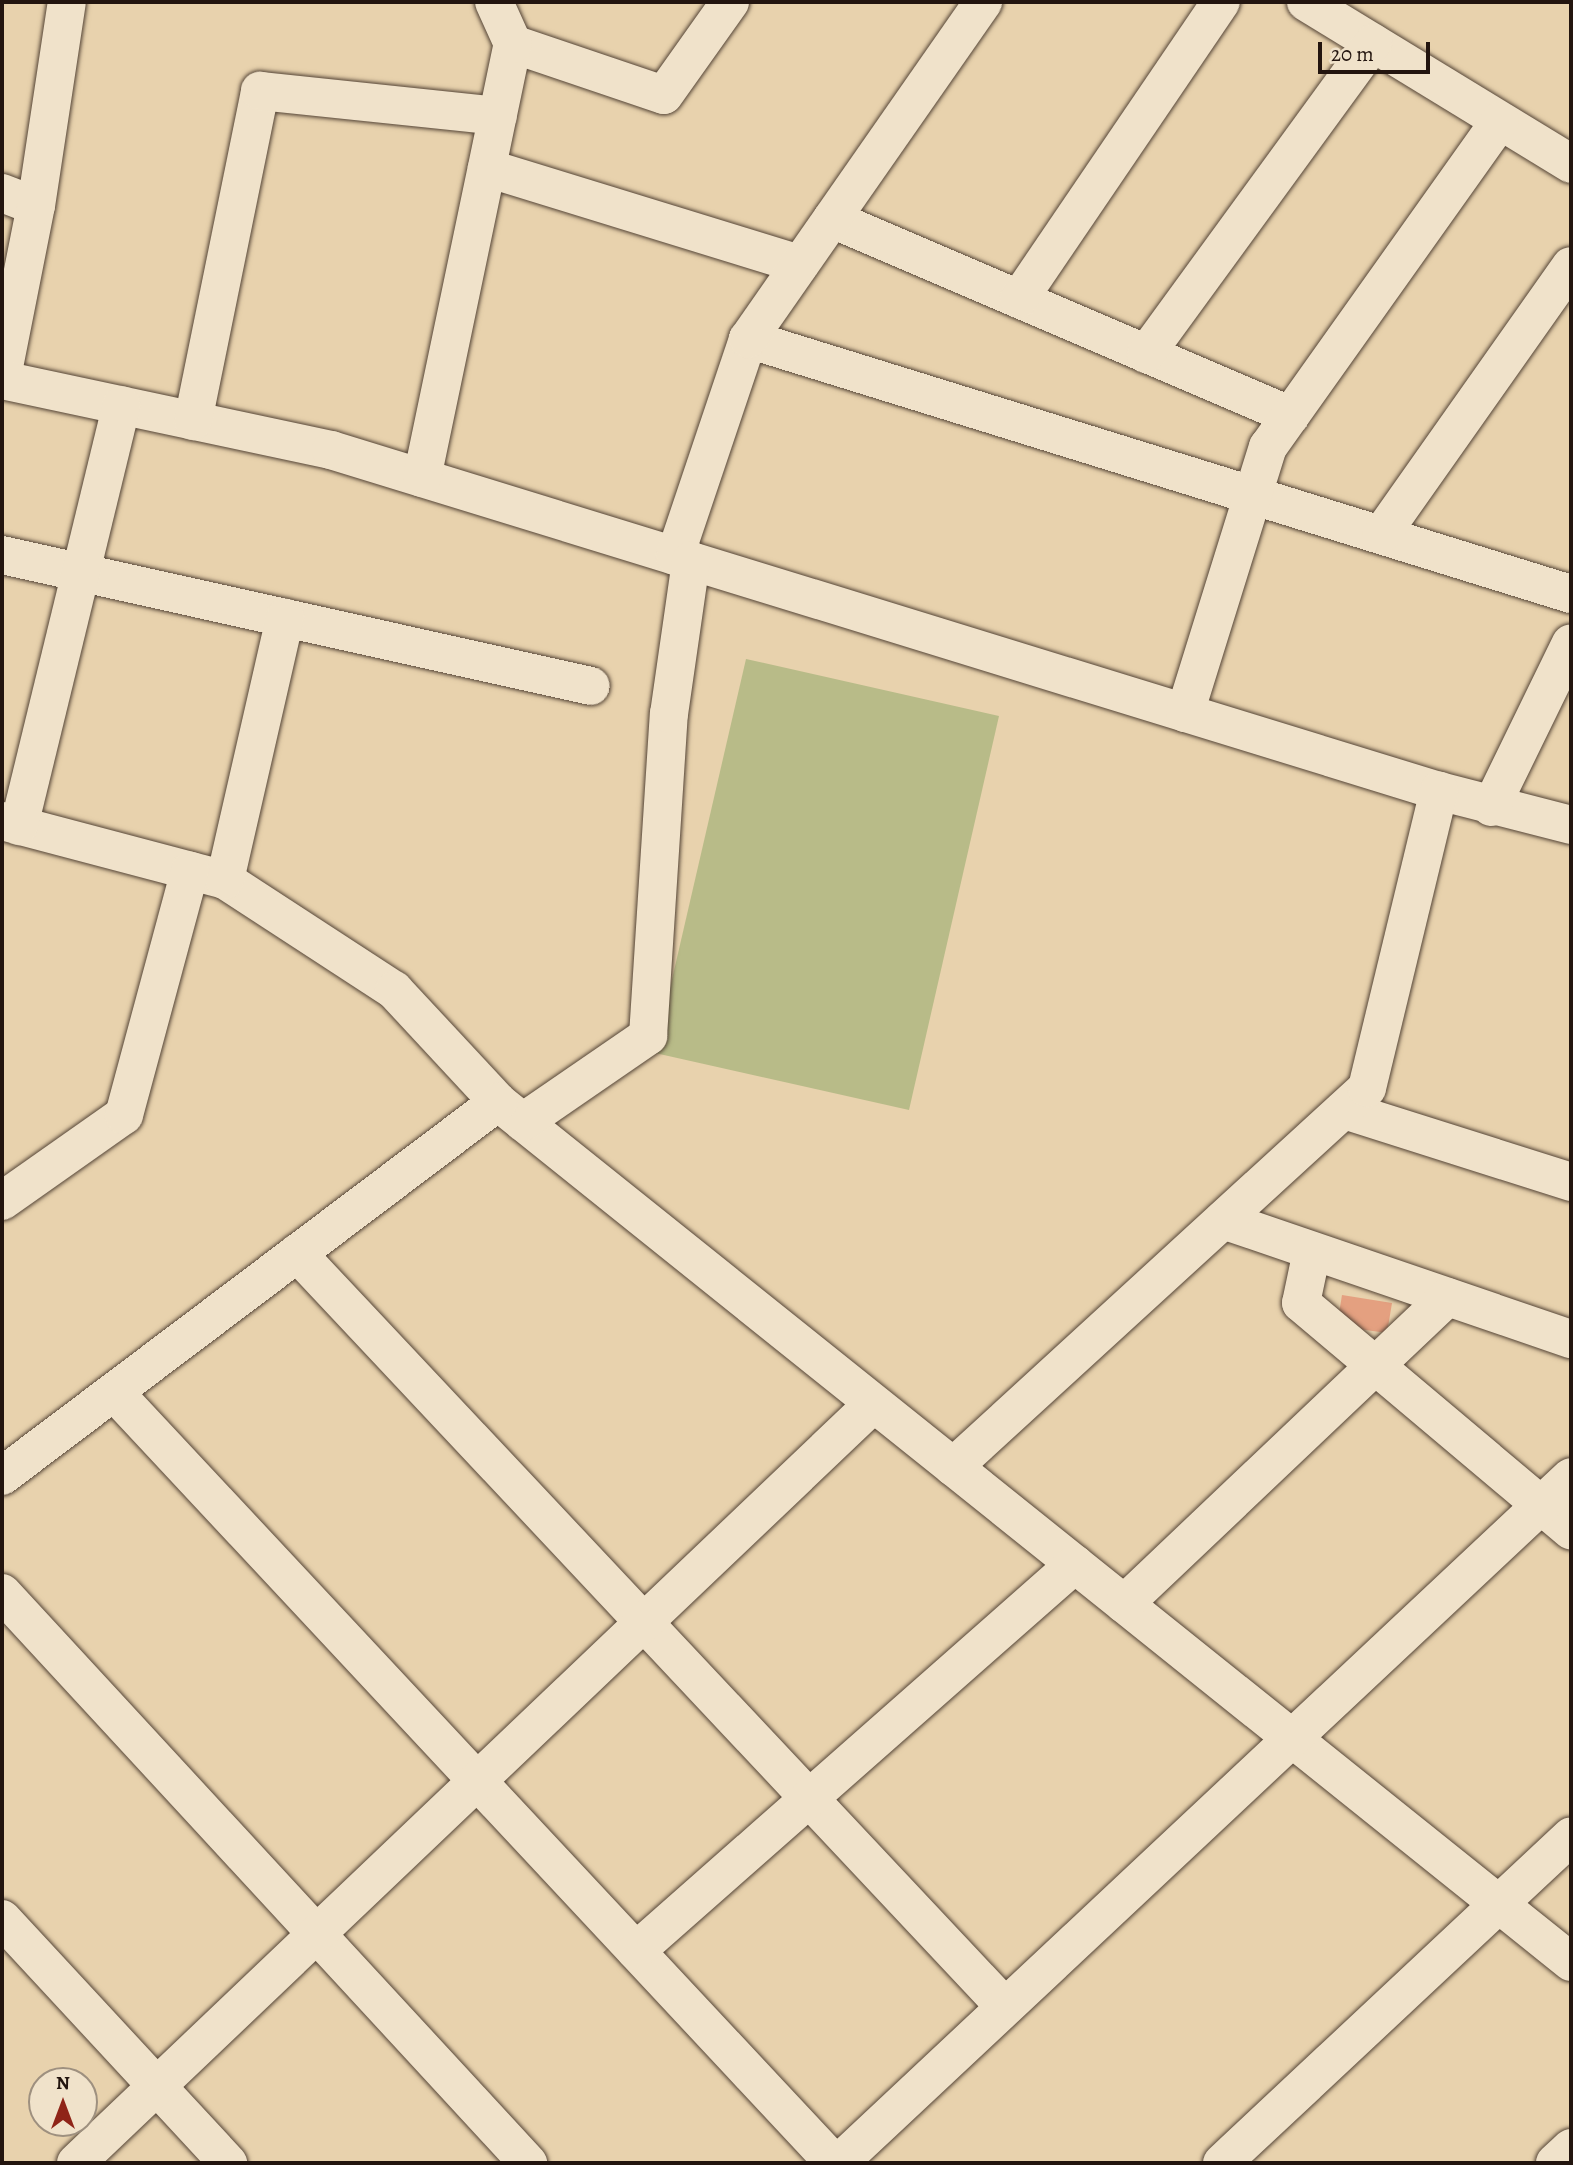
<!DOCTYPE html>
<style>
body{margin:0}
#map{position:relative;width:1573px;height:2165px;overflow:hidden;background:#e8d2ad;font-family:Alegreya,serif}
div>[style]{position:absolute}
.green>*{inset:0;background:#b8bb88}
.building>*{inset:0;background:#e4a080}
.roads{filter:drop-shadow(0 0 2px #544436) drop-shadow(0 0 2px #544436)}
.street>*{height:38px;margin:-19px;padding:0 19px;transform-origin:19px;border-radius:19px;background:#f0e2ca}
span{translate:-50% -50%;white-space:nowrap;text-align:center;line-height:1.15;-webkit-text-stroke:5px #f0e2ca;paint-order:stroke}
.frame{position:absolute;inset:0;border:4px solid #23150f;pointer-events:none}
.north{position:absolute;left:28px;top:2067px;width:70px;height:70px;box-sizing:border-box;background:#f0e2ca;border:2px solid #9e907f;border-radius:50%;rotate:0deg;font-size:19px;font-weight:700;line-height:28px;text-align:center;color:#23150f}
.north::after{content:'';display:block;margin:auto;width:24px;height:32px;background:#8f2418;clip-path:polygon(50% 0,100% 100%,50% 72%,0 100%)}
.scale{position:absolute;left:1318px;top:42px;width:112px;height:32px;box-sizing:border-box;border:4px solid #23150f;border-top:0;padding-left:9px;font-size:21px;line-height:24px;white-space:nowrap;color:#23150f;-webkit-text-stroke:5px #f0e2ca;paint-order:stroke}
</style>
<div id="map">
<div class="green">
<div style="clip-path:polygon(746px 659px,999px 716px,909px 1110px,655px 1053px)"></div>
</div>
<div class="building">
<div style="clip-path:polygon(1342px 1295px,1392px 1303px,1387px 1333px,1337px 1326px)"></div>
</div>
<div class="roads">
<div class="street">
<div style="left:1306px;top:2px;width:311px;rotate:31.4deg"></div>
<div style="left:513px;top:44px;width:159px;rotate:18.7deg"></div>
<div style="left:664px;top:95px;width:114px;rotate:-54.6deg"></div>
<div style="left:487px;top:168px;width:327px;rotate:17.1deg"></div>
<div style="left:2px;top:193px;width:36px;rotate:21deg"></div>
<div style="left:832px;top:219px;width:499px;rotate:23.2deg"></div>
<div style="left:1019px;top:299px;width:359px;rotate:-55.8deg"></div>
<div style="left:748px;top:339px;width:862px;rotate:17.22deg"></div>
<div style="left:1146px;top:354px;width:385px;rotate:-53.9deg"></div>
<div style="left:2px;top:377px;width:174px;rotate:-78.8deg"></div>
<div style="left:36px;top:206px;width:206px;rotate:-81.4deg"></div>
<div style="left:2px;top:380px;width:336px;rotate:12deg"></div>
<div style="left:331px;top:450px;width:1159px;rotate:17.11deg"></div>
<div style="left:1439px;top:791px;width:136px;rotate:14.4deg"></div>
<div style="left:193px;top:421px;width:337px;rotate:-78.5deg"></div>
<div style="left:260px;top:91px;width:239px;rotate:6deg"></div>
<div style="left:422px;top:478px;width:443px;rotate:-78.2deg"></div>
<div style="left:513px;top:44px;width:46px;rotate:-114.3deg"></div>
<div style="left:1381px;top:535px;width:329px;rotate:-54.8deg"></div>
<div style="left:2px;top:555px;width:603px;rotate:12.54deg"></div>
<div style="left:675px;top:556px;width:229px;rotate:-71.4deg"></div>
<div style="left:748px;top:339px;width:411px;rotate:-55.1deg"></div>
<div style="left:1185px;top:713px;width:279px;rotate:-72.7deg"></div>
<div style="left:1268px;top:447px;width:400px;rotate:-54.6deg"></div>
<div style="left:1491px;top:807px;width:182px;rotate:-64deg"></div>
<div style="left:2px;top:821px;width:231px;rotate:14.8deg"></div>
<div style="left:225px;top:880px;width:202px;rotate:33.1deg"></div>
<div style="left:394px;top:990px;width:153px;rotate:47.1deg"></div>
<div style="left:498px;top:1102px;width:1375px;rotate:38.71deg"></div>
<div style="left:19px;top:826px;width:433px;rotate:-76.3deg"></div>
<div style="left:225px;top:880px;width:269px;rotate:-77.1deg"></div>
<div style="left:1344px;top:1110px;width:238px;rotate:17.6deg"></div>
<div style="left:523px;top:1122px;width:152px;rotate:-34.5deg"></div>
<div style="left:648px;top:1036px;width:323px;rotate:-86.3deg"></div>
<div style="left:669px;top:714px;width:155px;rotate:-81.8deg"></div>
<div style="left:2px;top:1201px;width:149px;rotate:-35.2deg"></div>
<div style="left:124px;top:1115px;width:253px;rotate:-74.9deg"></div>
<div style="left:1223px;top:1220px;width:368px;rotate:18.9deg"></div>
<div style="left:1312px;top:1251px;width:53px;rotate:101.9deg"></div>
<div style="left:1301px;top:1303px;width:353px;rotate:40.1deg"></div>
<div style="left:297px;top:1253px;width:1034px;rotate:46.8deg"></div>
<div style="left:114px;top:1392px;width:1055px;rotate:46.96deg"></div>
<div style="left:953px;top:1467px;width:561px;rotate:-42.47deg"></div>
<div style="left:1367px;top:1088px;width:306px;rotate:-76.4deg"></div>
<div style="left:2px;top:1476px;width:621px;rotate:-37.02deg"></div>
<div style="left:2px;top:1593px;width:776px;rotate:47.3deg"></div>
<div style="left:1124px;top:1604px;width:446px;rotate:-43.5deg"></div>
<div style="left:2px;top:1919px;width:333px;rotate:47.2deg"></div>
<div style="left:636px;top:1951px;width:585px;rotate:-41.4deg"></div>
<div style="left:76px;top:2163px;width:1101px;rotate:-43.6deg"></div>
<div style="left:839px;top:2163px;width:1003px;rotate:-43.14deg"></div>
<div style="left:1222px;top:2163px;width:478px;rotate:-43.1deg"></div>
<div style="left:1555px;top:2163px;width:22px;rotate:-43deg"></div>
</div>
</div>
<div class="frame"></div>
<div class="north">N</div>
<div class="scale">20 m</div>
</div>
